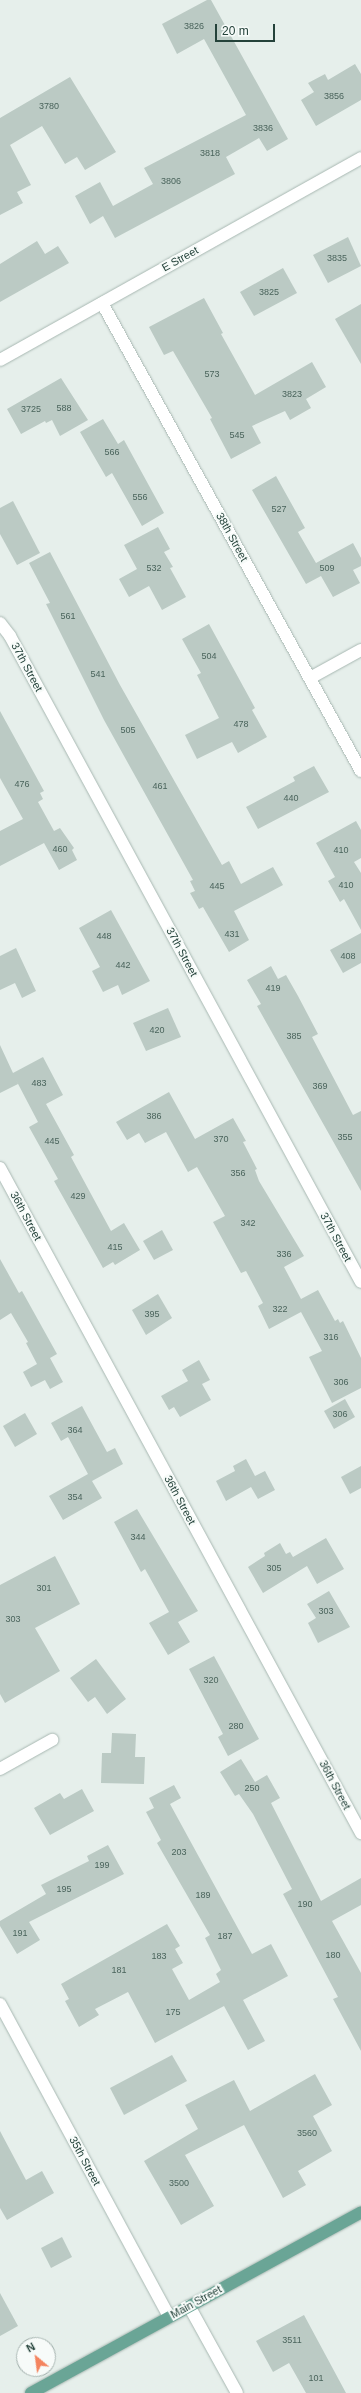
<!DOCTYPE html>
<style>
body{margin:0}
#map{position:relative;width:361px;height:2393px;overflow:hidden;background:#e6efeb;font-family:Arial,sans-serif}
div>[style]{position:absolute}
.building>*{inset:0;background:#bbcac4}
.roads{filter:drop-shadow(0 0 1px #a8b8b2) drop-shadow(0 0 1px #a8b8b2)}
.minor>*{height:12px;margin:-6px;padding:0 6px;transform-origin:6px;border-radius:6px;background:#fff}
.primary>*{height:12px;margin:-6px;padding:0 6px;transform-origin:6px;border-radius:6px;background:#6aa596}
span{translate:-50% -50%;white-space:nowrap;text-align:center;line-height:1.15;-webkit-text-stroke:4px #f7fbf9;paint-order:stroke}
.number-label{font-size:9px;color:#4a645c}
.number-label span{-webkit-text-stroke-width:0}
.street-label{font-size:11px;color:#24423a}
.north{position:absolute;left:16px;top:2337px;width:40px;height:40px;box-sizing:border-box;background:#f7fbf9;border:1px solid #a3b1ad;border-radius:50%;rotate:331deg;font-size:11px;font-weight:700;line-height:16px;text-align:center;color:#24423a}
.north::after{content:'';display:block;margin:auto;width:14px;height:18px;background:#f4845f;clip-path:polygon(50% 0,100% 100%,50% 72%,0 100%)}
.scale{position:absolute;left:215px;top:24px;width:60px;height:18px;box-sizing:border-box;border:2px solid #24423a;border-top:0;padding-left:5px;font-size:12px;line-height:14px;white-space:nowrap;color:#24423a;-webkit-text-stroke:3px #f7fbf9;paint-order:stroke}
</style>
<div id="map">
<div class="building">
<div style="clip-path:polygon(207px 0,211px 0,288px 139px,267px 151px,259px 138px,226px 157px,235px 174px,115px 238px,103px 216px,90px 224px,75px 196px,100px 182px,113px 206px,153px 184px,144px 168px,246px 115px,204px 39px,177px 54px,162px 24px)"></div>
<div style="clip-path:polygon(355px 64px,361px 74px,361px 100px,316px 126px,301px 100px,314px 92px,308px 83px,325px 74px,328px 80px)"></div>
<div style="clip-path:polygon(70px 77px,116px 152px,85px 170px,77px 157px,65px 164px,42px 126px,10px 145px,31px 185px,17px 192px,23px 203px,0 215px,0 118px)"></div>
<div style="clip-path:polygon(348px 237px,361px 266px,328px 283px,313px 255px)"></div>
<div style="clip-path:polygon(37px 241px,45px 254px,58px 246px,69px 263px,0 302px,0 264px)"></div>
<div style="clip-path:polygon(283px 268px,297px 293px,254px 316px,240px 292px)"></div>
<div style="clip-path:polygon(204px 298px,223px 333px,221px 334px,255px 395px,312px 362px,326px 387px,306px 399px,311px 408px,290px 420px,285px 411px,252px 426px,261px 443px,231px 459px,210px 419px,212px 418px,173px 351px,164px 355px,149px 327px)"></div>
<div style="clip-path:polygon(361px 304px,361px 364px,335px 319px)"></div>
<div style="clip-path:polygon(61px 378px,88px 420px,60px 436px,52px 420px,46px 423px,45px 421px,21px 434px,7px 409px)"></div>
<div style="clip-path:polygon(103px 419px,118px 444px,124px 440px,164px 513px,142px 526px,112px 473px,106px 477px,80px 432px)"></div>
<div style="clip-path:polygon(276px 476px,305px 528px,298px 532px,316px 563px,353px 543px,361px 558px,361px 566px,353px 570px,360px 583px,333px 597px,321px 576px,306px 584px,252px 490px)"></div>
<div style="clip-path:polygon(13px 501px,40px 553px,17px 565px,0 534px,0 508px)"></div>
<div style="clip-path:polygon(158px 527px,170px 549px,164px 552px,173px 567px,170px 568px,186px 597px,162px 610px,149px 586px,129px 597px,119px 579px,137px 569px,124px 545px)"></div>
<div style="clip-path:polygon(50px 552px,120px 685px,222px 865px,229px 861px,241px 884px,273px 867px,283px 885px,234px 911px,249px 940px,229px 952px,203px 907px,199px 909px,190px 893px,195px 891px,190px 881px,193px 880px,104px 720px,46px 604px,50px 603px,29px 563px)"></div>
<div style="clip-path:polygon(209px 624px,255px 708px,252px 710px,267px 737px,238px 753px,232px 742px,197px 759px,185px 735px,219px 718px,197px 675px,201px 673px,182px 639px)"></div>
<div style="clip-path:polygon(0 711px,44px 791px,40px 793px,43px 799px,38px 802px,54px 831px,60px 828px,74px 848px,72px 850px,77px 860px,59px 870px,44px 843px,0 866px,0 831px,23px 819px,0 778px)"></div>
<div style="clip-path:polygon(314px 766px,329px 792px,258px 829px,246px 807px,295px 781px,293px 777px)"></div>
<div style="clip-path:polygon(356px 821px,361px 830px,361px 858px,354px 862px,361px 873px,361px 930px,344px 899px,340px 902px,328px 881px,335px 877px,316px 843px)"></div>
<div style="clip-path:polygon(111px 910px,150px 981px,122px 995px,118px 985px,103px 992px,92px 971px,100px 967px,79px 928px)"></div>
<div style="clip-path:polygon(361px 933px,361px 963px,343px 973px,330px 950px)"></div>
<div style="clip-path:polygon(16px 948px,36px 991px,22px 998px,15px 983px,0 990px,0 956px)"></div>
<div style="clip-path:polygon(271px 966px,278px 979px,286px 975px,298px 996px,318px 1034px,312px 1037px,353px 1115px,361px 1111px,361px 1191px,257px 1006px,261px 1004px,247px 980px)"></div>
<div style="clip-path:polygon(168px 1008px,181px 1037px,146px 1051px,133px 1023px)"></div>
<div style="clip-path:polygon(0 1045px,13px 1073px,43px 1057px,63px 1095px,46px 1104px,74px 1155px,71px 1157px,111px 1231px,124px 1223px,140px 1250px,115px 1265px,113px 1262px,103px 1268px,54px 1181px,58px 1179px,29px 1127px,38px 1122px,16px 1080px,18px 1084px,0 1093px)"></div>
<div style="clip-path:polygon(169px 1092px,195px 1139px,233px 1118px,246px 1141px,243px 1142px,257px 1169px,255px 1170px,259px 1181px,304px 1256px,284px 1267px,301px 1299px,318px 1290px,335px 1321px,338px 1319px,340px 1323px,343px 1321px,361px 1358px,361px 1388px,332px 1403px,309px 1357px,322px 1351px,301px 1312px,269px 1329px,258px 1306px,263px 1303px,246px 1271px,241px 1273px,213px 1222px,225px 1216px,197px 1167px,188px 1172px,166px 1132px,145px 1143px,139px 1133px,127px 1140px,116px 1122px)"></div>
<div style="clip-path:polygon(162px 1230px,173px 1250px,154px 1260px,143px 1241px)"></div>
<div style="clip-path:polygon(0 1259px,19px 1293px,22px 1291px,57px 1354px,50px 1358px,63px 1382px,50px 1389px,45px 1380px,31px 1387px,23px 1372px,37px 1364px,26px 1343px,28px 1342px,11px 1313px,0 1320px)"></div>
<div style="clip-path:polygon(158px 1294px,172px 1318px,146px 1335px,132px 1310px)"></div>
<div style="clip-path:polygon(199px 1360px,210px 1380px,202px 1384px,211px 1400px,180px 1417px,174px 1407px,169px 1410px,161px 1396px,188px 1381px,182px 1370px)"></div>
<div style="clip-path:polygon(345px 1399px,355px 1417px,334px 1429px,324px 1411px)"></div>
<div style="clip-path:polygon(82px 1406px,107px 1452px,115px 1448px,123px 1464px,92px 1481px,102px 1498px,63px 1520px,49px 1496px,88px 1474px,68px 1437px,61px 1441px,51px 1423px)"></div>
<div style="clip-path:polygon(25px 1413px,37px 1434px,15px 1447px,3px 1426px)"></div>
<div style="clip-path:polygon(246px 1459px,255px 1476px,265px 1471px,275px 1490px,258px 1499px,251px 1487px,226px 1501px,216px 1481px,235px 1471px,233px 1466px)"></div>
<div style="clip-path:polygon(361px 1466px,361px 1488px,350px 1494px,341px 1477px)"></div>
<div style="clip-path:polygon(137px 1509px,198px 1611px,178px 1622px,190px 1642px,168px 1655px,149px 1623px,169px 1612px,145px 1569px,141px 1572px,114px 1522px)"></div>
<div style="clip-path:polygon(326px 1538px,344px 1569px,317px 1584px,307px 1566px,263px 1593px,248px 1567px,265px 1556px,264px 1553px,280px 1543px,286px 1554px,290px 1552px,293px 1557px)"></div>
<div style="clip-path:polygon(55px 1556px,80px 1604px,35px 1628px,60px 1671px,5px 1703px,0 1694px,0 1585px)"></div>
<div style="clip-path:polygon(329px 1591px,350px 1627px,318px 1643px,308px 1623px,316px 1618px,307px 1604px)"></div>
<div style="clip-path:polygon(214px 1656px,259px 1739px,228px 1756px,218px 1737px,223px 1734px,189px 1669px)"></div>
<div style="clip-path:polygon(96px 1659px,126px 1699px,107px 1714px,95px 1697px,88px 1702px,70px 1678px)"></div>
<div style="clip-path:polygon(112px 1733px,136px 1734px,135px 1757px,145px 1757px,144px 1784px,101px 1783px,102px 1753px,111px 1753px)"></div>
<div style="clip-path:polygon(241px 1759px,255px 1782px,267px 1775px,280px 1798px,271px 1803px,321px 1901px,361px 1878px,361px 1905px,332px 1921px,361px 1973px,361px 2051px,333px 1999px,338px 1997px,283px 1894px,292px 1889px,253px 1814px,239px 1794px,235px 1796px,220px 1772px)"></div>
<div style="clip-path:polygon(174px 1785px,181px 1798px,170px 1804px,252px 1954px,271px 1944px,288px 1976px,243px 2000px,265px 2041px,248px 2050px,224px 2006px,155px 2043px,128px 1992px,95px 2009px,99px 2015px,79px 2027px,65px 2001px,69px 1999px,61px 1984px,167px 1924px,180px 1946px,175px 1949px,183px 1963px,172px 1969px,189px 2000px,220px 1982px,216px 1974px,221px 1970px,205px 1938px,210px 1935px,157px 1843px,161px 1840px,146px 1812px,154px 1808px,149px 1798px)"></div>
<div style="clip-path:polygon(82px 1789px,94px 1811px,50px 1835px,34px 1808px,60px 1793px,64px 1799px)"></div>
<div style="clip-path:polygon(108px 1845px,124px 1874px,29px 1922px,40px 1940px,17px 1954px,0 1926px,0 1921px,46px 1894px,41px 1885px,89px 1861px,87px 1856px)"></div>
<div style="clip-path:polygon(172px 2055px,187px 2081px,124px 2115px,110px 2088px)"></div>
<div style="clip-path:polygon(315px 2074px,332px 2105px,313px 2116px,332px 2151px,298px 2171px,306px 2185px,283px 2198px,244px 2125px,185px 2155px,214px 2206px,181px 2225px,144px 2161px,198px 2129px,185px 2105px,234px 2080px,250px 2111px)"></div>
<div style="clip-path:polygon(0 2131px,26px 2180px,42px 2171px,54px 2193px,7px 2220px,0 2208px)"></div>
<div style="clip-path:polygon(62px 2237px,72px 2257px,51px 2268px,41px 2248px)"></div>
<div style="clip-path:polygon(0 2293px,18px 2326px,0 2336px)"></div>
<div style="clip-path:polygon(304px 2315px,346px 2393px,306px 2393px,289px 2363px,273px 2372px,256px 2341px)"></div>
</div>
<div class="roads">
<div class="minor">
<div style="left:102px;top:303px;width:535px;rotate:61.04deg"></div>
<div style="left:0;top:360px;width:414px;rotate:-29.2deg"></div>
<div style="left:0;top:623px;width:16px;rotate:52deg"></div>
<div style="left:10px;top:636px;width:735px;rotate:61.48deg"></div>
<div style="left:310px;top:678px;width:58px;rotate:-28.8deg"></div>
<div style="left:0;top:1168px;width:757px;rotate:61.5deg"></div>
<div style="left:0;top:1769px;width:60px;rotate:-29.1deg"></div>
<div style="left:0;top:2004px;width:356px;rotate:61.6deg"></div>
<div style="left:189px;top:2306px;width:99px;rotate:61.1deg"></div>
</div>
<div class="primary">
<div style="left:31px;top:2393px;width:376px;rotate:-28.7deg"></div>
</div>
</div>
<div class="number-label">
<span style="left:194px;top:26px">3826</span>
<span style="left:334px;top:96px">3856</span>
<span style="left:49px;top:106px">3780</span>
<span style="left:263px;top:128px">3836</span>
<span style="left:210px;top:153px">3818</span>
<span style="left:171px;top:181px">3806</span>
<span style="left:337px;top:258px">3835</span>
<span style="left:269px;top:292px">3825</span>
<span style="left:212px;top:374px">573</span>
<span style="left:292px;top:394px">3823</span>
<span style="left:64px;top:408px">588</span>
<span style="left:31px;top:409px">3725</span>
<span style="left:237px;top:435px">545</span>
<span style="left:112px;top:452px">566</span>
<span style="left:140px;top:497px">556</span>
<span style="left:279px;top:509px">527</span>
<span style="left:154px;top:568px">532</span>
<span style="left:327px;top:568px">509</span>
<span style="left:68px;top:616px">561</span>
<span style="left:209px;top:656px">504</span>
<span style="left:98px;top:674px">541</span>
<span style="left:241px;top:724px">478</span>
<span style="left:128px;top:730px">505</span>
<span style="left:22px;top:784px">476</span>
<span style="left:160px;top:786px">461</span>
<span style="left:291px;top:798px">440</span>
<span style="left:60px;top:849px">460</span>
<span style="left:341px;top:850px">410</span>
<span style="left:346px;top:885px">410</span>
<span style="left:217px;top:886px">445</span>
<span style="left:232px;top:934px">431</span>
<span style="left:104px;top:936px">448</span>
<span style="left:348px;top:956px">408</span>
<span style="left:123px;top:965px">442</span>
<span style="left:273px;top:988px">419</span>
<span style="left:157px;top:1030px">420</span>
<span style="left:294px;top:1036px">385</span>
<span style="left:39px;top:1083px">483</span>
<span style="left:320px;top:1086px">369</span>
<span style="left:154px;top:1116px">386</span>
<span style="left:345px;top:1137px">355</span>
<span style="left:221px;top:1139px">370</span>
<span style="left:52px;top:1141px">445</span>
<span style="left:238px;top:1173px">356</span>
<span style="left:78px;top:1196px">429</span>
<span style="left:248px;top:1223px">342</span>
<span style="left:115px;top:1247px">415</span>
<span style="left:284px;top:1254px">336</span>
<span style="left:280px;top:1309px">322</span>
<span style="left:152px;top:1314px">395</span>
<span style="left:331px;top:1337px">316</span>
<span style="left:341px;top:1382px">306</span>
<span style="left:340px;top:1414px">306</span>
<span style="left:75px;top:1430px">364</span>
<span style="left:75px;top:1497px">354</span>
<span style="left:138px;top:1537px">344</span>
<span style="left:274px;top:1568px">305</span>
<span style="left:44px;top:1588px">301</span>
<span style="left:326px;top:1611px">303</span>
<span style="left:13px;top:1619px">303</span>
<span style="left:211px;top:1680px">320</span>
<span style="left:236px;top:1726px">280</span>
<span style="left:252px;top:1788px">250</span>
<span style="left:179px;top:1852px">203</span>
<span style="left:102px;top:1865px">199</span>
<span style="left:64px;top:1889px">195</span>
<span style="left:203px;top:1895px">189</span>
<span style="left:305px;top:1904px">190</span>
<span style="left:20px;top:1933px">191</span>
<span style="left:225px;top:1936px">187</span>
<span style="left:333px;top:1955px">180</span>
<span style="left:159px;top:1956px">183</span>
<span style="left:119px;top:1970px">181</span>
<span style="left:173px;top:2012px">175</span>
<span style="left:307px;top:2133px">3560</span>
<span style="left:179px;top:2183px">3500</span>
<span style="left:292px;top:2340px">3511</span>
<span style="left:316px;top:2378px">101</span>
</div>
<div class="street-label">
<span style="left:180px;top:259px;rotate:-29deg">E Street</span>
<span style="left:232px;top:537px;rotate:61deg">38th Street</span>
<span style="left:27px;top:667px;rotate:62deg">37th Street</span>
<span style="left:182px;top:952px;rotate:62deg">37th Street</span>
<span style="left:26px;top:1216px;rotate:62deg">36th Street</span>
<span style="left:336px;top:1237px;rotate:62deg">37th Street</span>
<span style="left:180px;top:1500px;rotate:62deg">36th Street</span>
<span style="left:335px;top:1785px;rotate:62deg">36th Street</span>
<span style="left:85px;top:2161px;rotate:62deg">35th Street</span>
<span style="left:196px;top:2302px;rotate:-29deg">Main Street</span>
</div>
<div class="north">N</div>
<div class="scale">20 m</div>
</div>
